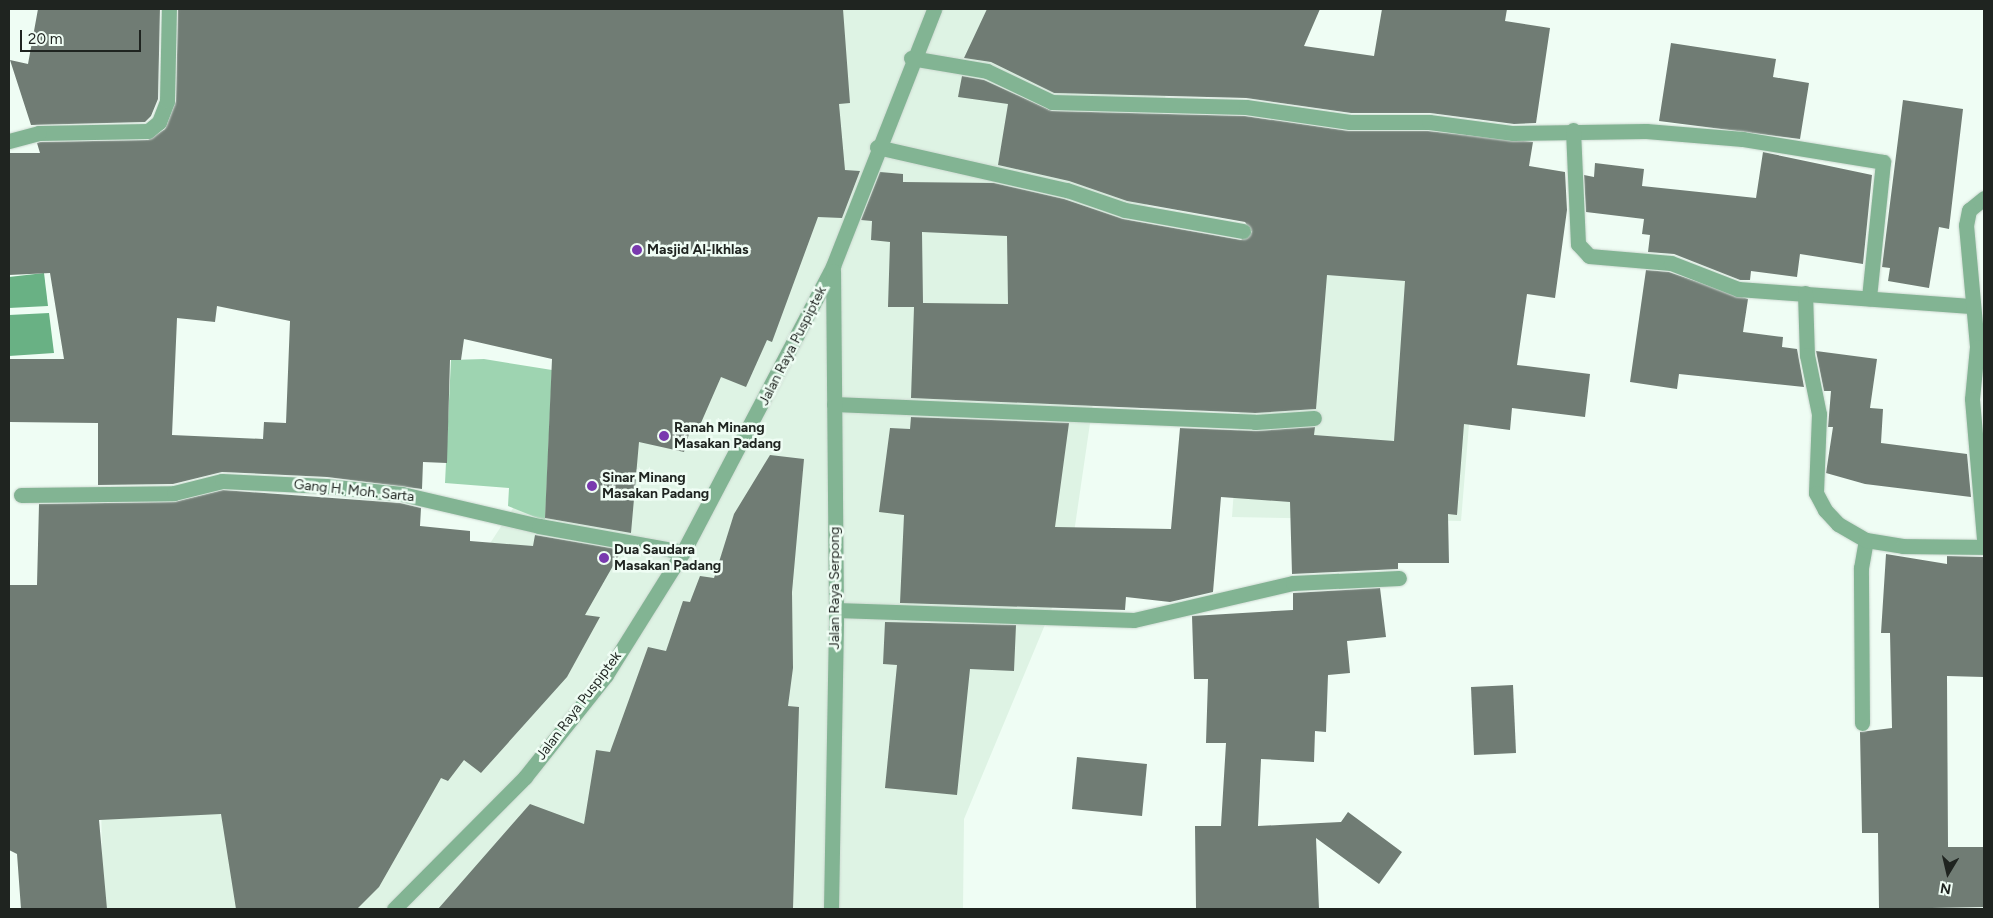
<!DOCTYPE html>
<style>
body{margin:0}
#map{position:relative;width:1993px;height:918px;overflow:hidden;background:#effdf4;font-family:Figtree,sans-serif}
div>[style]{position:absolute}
.built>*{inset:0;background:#def3e4}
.green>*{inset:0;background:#9ed4b1}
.water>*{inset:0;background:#69b184}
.building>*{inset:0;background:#707c74}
.roads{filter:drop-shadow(0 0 1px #cedad2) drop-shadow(0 0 1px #cedad2)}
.lane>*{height:15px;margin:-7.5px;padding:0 7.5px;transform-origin:7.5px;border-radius:7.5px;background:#82b493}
.street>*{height:15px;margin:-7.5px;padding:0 7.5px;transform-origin:7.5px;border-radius:7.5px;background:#82b493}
.dots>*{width:14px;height:14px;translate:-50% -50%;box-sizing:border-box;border:2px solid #effdf4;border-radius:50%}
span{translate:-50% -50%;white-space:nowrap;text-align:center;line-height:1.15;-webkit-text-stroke:5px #effdf4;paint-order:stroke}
.poi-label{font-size:14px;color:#1f2420;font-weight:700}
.left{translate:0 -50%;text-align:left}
.street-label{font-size:14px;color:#1f2420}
.frame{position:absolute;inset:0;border:10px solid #1f2420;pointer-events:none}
.north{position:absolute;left:1923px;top:848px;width:50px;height:50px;-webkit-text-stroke:4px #effdf4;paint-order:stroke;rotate:189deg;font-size:14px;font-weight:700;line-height:20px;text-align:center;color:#1f2420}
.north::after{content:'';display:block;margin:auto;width:18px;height:22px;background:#1f2420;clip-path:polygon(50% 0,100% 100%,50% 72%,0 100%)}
.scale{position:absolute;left:20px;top:30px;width:121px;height:22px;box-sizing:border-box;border:2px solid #1f2420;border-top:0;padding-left:6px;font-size:15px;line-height:18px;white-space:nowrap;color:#1f2420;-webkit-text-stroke:4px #effdf4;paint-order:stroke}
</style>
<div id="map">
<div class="built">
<div style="clip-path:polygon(809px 9px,1179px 9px,1149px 202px,1118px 232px,1069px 567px,964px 819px,963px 909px,23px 909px,20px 875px,102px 862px,99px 658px,300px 834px,555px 444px,736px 216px)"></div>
<div style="clip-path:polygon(1257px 174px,1480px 292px,1461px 521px,1232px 517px)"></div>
</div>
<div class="green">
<div style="clip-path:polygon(484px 359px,552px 370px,545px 521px,508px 506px,509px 488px,445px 483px,451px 360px)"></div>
</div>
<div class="water">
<div style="clip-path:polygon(44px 273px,48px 306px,9px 308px,9px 277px)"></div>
<div style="clip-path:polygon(49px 313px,54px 353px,9px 356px,9px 315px)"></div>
</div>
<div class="building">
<div style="clip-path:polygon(38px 9px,160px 9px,158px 99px,151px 116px,145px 122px,31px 125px,10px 60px,28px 64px)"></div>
<div style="clip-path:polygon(evenodd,178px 9px,843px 9px,850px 103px,839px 104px,845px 170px,860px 171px,842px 218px,818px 217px,772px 342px,767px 340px,746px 387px,721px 377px,697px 432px,690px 430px,684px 452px,639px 442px,631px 533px,545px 518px,552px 359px,464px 339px,461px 360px,450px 360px,447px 463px,423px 462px,422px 489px,327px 477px,222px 472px,173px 484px,98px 485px,98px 423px,9px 422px,9px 359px,64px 359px,50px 273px,9px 275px,9px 153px,40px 153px,37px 143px,40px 142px,148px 140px,165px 129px,176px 101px,178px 9px,217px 306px,290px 321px,286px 423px,264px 422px,263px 439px,172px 435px,177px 318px,215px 322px,217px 306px)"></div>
<div style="clip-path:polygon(987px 9px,1320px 9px,1304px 46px,1374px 56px,1382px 9px,1507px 9px,1505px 21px,1550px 28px,1536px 123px,1514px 124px,1430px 113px,1351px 113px,1246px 98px,1054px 93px,991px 62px,964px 58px)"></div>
<div style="clip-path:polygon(1671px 43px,1776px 59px,1773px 77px,1809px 83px,1800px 139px,1659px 121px)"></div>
<div style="clip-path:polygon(evenodd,962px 76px,984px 80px,1052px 111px,1245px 116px,1349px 131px,1428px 131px,1533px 142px,1529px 166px,1565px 172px,1567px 210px,1555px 298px,1527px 294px,1517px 365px,1590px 374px,1585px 417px,1512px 408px,1510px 430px,1464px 424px,1457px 515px,1448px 514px,1449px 563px,1398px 563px,1398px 569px,1292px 574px,1290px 502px,1221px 497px,1213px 592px,1170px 602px,1126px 597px,1125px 610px,900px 603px,904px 515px,879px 512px,890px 428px,910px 429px,911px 417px,1069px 423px,1055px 527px,1171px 529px,1180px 428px,1256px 431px,1315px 427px,1314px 435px,1394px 441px,1405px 281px,1327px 275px,1316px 409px,1255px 413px,911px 398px,914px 307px,888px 307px,890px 242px,871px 240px,872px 221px,861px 220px,880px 172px,903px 174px,903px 182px,994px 183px,1064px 199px,1123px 219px,1241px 240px,1252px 232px,1245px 222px,1127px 201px,1069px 181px,998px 165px,1008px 104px,958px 97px,962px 76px,922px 232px,1007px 236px,1008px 304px,923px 303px,922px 232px)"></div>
<div style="clip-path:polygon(1903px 100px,1963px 109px,1949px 229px,1939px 227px,1929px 288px,1888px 281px,1890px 268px,1882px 267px)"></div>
<div style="clip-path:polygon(1763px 152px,1872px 175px,1863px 264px,1800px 254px,1797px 277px,1751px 271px,1750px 280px,1740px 280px,1674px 254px,1648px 252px,1650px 235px,1642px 234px,1644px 219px,1586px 212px,1584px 175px,1594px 177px,1595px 163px,1644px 169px,1642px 186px,1756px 198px)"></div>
<div style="clip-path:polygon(1646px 270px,1669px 272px,1748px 299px,1743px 332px,1783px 337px,1782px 347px,1797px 349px,1804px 387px,1679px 374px,1677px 389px,1630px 382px)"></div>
<div style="clip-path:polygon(1816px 351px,1877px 359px,1870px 408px,1883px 409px,1881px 443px,1967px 454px,1971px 497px,1865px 484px,1826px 473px,1833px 427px,1828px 427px,1831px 391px,1824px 391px)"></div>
<div style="clip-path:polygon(770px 455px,804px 459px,792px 592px,793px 668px,788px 706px,799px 707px,793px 909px,438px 909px,530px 804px,584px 824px,596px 750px,610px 752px,648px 647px,666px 651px,683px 601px,690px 602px,700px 576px,714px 578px,734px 514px)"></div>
<div style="clip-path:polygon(223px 490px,400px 503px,421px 508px,420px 526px,470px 531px,470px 541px,533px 546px,535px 535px,622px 550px,585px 615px,600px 617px,567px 677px,481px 773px,464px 760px,448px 781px,441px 778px,379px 887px,357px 909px,236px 909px,221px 814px,99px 820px,107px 909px,21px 909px,17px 854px,9px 850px,9px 585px,37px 585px,39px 504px,174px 502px)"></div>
<div style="clip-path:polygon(1886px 554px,1947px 564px,1947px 556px,1984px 557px,1984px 677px,1947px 676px,1948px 847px,1984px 847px,1984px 907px,1879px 909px,1878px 833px,1862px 833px,1860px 732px,1892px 728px,1890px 633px,1881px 633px)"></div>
<div style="clip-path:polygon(1380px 588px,1386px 637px,1347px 641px,1350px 673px,1328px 675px,1326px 732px,1315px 731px,1314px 762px,1261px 759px,1258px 826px,1341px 822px,1348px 812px,1402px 852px,1379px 884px,1316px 838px,1319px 909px,1196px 909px,1195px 826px,1221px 826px,1226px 743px,1206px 743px,1208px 679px,1194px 679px,1192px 616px,1293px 610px,1293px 593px)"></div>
<div style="clip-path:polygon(885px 622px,1016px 625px,1014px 671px,970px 669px,957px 795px,885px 788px,897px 665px,883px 664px)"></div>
<div style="clip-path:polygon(1513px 685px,1516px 753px,1474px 755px,1471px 687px)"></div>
<div style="clip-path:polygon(1077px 757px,1147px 764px,1142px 816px,1072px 809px)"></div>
</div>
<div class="roads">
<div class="lane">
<div style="left:911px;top:58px;width:77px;rotate:9.7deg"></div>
<div style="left:987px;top:71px;width:72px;rotate:25.5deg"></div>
<div style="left:1052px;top:102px;width:194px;rotate:1.5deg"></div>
<div style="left:1246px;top:107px;width:105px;rotate:8.2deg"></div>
<div style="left:1350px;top:122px;width:79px"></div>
<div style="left:1429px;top:122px;width:85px;rotate:7.5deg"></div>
<div style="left:1513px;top:133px;width:133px;rotate:-0.9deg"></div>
<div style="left:1646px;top:131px;width:97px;rotate:4.7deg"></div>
<div style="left:1743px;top:139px;width:142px;rotate:9.3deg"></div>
<div style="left:1883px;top:162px;width:137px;rotate:95.9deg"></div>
<div style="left:39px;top:133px;width:109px;rotate:-1.1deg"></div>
<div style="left:148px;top:131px;width:14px;rotate:-39deg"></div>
<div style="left:159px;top:122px;width:22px;rotate:-69deg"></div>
<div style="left:167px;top:101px;width:92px;rotate:-88.8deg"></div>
<div style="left:834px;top:404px;width:421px;rotate:2.4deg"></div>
<div style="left:1255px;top:422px;width:59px;rotate:-3.9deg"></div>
<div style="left:1862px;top:723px;width:155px;rotate:-90.4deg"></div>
<div style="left:1861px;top:568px;width:28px;rotate:-80deg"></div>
</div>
<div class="street">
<div style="left:1573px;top:130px;width:114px;rotate:87.5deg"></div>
<div style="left:1578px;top:244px;width:16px;rotate:47deg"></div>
<div style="left:1589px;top:256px;width:82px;rotate:4.9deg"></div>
<div style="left:1671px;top:263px;width:72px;rotate:21.2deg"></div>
<div style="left:1738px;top:289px;width:233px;rotate:4.2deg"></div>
<div style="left:9px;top:141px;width:31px;rotate:-15deg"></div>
<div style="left:877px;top:147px;width:195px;rotate:12.8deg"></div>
<div style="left:1067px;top:190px;width:61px;rotate:19deg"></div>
<div style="left:1125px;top:210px;width:120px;rotate:10.1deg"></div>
<div style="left:1984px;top:198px;width:19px;rotate:141deg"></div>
<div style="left:1969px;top:210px;width:15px;rotate:101deg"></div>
<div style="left:1966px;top:225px;width:122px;rotate:84.8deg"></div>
<div style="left:1977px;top:347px;width:52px;rotate:95.5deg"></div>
<div style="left:1972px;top:399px;width:142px;rotate:85.1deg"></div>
<div style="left:1805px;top:293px;width:62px;rotate:88.2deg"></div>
<div style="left:1807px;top:355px;width:60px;rotate:78.5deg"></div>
<div style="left:1819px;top:414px;width:79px;rotate:92.2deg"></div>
<div style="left:1816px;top:493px;width:19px;rotate:62deg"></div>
<div style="left:1825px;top:510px;width:19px;rotate:47deg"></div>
<div style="left:1838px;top:524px;width:32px;rotate:30deg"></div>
<div style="left:1866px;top:540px;width:37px;rotate:9deg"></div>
<div style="left:1903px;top:546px;width:81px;rotate:0.7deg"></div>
<div style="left:21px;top:495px;width:153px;rotate:-0.7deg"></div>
<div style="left:174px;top:493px;width:49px;rotate:-14deg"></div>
<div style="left:222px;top:481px;width:104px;rotate:2.8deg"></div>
<div style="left:326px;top:486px;width:76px;rotate:6deg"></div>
<div style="left:402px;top:494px;width:141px;rotate:13.1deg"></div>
<div style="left:539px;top:526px;width:146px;rotate:10.2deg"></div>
<div style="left:836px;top:610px;width:298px;rotate:1.9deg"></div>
<div style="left:1134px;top:620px;width:163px;rotate:-13.1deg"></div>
<div style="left:1293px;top:583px;width:106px;rotate:-2.7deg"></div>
<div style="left:394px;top:909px;width:186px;rotate:-45.2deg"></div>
<div style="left:525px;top:777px;width:130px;rotate:-51.5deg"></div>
<div style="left:606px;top:675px;width:145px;rotate:-58deg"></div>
<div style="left:683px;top:552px;width:323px;rotate:-62.3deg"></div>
<div style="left:833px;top:266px;width:276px;rotate:-68.5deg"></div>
<div style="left:831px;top:909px;width:299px;rotate:-89deg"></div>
<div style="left:836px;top:610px;width:339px;rotate:-90.5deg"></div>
</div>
</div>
<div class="dots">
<div style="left:637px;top:250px;background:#7939ae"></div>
<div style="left:664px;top:436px;background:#7939ae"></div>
<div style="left:592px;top:486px;background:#7939ae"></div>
<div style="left:604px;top:558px;background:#7939ae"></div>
</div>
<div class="poi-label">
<span class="left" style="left:647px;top:250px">Masjid Al-Ikhlas</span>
<span class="left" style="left:674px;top:436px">Ranah Minang<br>Masakan Padang</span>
<span class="left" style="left:602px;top:486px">Sinar Minang<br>Masakan Padang</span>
<span class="left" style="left:614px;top:558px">Dua Saudara<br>Masakan Padang</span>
</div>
<div class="street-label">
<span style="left:793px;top:346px;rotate:-63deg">Jalan Raya Puspiptek</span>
<span style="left:354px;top:491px;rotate:6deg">Gang H. Moh. Sarta</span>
<span style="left:835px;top:588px;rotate:-90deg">Jalan Raya Serpong</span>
<span style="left:579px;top:706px;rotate:-53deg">Jalan Raya Puspiptek</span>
</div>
<div class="frame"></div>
<div class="north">N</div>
<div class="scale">20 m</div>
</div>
